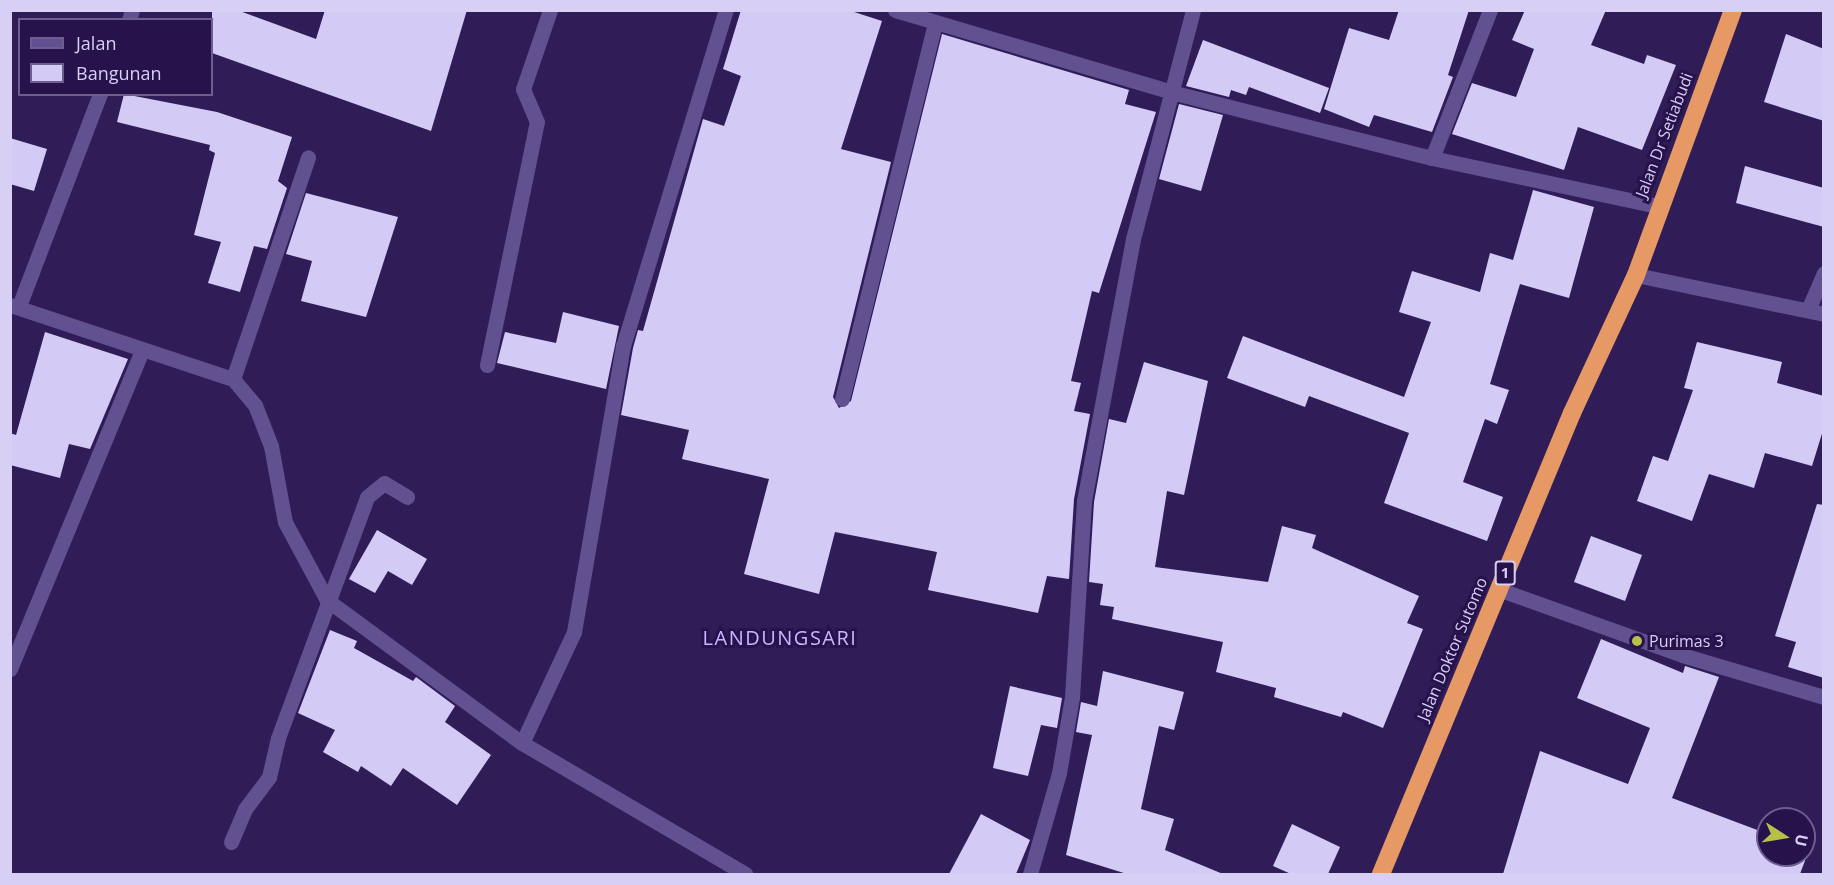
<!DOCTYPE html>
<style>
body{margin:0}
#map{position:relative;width:1834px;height:885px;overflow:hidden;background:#301d58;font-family:"Open Sans",sans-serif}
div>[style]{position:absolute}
.building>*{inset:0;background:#d3cbf6}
.street>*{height:15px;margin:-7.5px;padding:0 7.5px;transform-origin:7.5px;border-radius:7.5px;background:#615190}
.secondary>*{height:15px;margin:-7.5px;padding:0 7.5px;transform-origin:7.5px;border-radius:7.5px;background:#615190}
.highway>*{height:18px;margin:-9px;padding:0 9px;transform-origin:9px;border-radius:9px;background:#e69965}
.dots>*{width:16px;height:16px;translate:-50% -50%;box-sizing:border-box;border:3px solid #27124c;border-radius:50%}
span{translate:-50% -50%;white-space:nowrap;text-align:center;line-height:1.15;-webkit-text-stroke:6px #27124c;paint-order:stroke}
.shield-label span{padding:2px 4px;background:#27124c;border:2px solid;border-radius:4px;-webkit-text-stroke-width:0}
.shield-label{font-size:15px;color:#d7d0f4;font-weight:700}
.street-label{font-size:16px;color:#d7d0f4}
.poi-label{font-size:16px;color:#d7d0f4}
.left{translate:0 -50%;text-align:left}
.quarter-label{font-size:20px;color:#c6b7fe;letter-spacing:1.5px}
.frame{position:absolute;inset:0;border:12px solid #d7d0f4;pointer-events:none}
.legend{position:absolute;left:18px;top:18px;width:195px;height:78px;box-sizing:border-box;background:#27124c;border:2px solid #6d5e8f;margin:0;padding:8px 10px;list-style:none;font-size:18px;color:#d7d0f4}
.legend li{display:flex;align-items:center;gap:12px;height:30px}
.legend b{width:30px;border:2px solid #6d5e8f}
.north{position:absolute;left:1756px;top:807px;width:60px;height:60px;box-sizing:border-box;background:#27124c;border:2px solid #6d5e8f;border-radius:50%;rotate:102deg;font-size:16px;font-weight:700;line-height:24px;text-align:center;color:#d7d0f4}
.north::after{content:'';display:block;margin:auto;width:21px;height:27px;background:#b7c148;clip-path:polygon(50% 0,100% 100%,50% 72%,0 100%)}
</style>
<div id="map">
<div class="building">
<div style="clip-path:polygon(212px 10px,237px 10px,316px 39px,325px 10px,467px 10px,431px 131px,212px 53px)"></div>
<div style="clip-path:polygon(741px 10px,848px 10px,882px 21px,841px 149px,891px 162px,833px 397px,839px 408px,851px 401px,942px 34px,1129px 90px,1125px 104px,1156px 112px,1099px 293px,1092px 291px,1071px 381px,1081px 383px,1074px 411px,1090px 414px,1074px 499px,1069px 579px,1047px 576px,1038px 613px,928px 590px,937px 552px,835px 532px,819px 594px,744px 574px,769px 479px,682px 459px,689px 430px,621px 415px,633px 348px,638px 330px,643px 331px,703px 119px,724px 126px,741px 76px,723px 69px)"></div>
<div style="clip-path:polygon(1399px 10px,1469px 10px,1448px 75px,1453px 77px,1432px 132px,1374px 115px,1369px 127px,1324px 109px,1349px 28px,1389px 40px)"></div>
<div style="clip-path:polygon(1525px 10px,1606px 10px,1591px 45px,1644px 64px,1647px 55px,1676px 65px,1642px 150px,1578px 127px,1564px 170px,1452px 134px,1472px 83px,1516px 97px,1534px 49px,1512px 40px)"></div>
<div style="clip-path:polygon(1786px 34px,1824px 49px,1824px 121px,1764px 102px)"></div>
<div style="clip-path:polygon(1203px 40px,1329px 88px,1320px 113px,1249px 87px,1246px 95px,1231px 90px,1229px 97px,1186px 86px)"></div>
<div style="clip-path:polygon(124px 94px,217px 112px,292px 137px,278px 181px,287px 188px,267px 249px,254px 246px,240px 292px,208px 283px,221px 242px,194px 235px,215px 153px,209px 150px,210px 145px,117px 122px)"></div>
<div style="clip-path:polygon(1179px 104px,1223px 115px,1201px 191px,1159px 179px)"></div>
<div style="clip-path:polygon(10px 138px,47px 149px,34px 191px,10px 184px)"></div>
<div style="clip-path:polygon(1745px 166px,1824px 188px,1824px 227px,1736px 203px)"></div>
<div style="clip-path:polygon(1533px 190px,1594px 207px,1569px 298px,1520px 284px,1490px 384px,1509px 390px,1497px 424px,1485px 419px,1463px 482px,1503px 497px,1487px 541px,1384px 503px,1409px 433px,1309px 396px,1305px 407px,1227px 378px,1243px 336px,1404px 397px,1431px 322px,1399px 312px,1412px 271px,1480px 292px,1490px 253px,1513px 260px)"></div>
<div style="clip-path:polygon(306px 193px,398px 217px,366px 317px,301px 301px,312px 261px,286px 254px)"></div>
<div style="clip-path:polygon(563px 312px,619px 326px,606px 389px,497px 363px,505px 332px,556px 343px)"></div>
<div style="clip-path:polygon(45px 332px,128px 359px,90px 449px,69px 444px,60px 478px,10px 465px,10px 433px,16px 435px)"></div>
<div style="clip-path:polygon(1697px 342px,1782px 362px,1777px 383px,1824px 396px,1824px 427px,1812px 466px,1765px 453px,1754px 488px,1709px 474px,1692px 521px,1637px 501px,1653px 456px,1668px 461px,1693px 390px,1684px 388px)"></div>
<div style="clip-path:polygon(1144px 362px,1208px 381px,1184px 495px,1167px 491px,1155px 567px,1268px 582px,1282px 526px,1316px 535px,1312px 548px,1419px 596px,1407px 623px,1423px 629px,1383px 728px,1343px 712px,1341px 717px,1274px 697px,1276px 688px,1216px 672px,1223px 642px,1112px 619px,1114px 607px,1100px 605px,1103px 584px,1089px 582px,1094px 502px,1109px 419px,1126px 423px)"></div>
<div style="clip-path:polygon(1817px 504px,1824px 505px,1824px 678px,1788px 667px,1796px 642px,1775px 636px)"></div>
<div style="clip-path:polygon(377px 530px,427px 559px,412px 585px,388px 571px,375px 593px,349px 579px)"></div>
<div style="clip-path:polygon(1591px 536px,1642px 555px,1625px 601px,1574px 582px)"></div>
<div style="clip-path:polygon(330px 630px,357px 641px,354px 648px,413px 681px,416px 677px,455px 706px,445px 722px,491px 755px,457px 805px,403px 768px,391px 786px,361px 766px,358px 772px,323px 752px,335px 730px,298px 713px)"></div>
<div style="clip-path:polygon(1601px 639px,1683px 673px,1685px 666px,1719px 677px,1672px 798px,1768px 834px,1768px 855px,1804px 855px,1804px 848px,1809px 850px,1800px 874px,1503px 874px,1540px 751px,1628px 784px,1650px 728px,1577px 698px)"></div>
<div style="clip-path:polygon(1103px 671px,1184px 692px,1174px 730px,1159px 726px,1141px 809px,1174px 819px,1165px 850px,1223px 874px,1127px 874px,1066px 855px,1092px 735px,1076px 732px,1081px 702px,1097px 706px)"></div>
<div style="clip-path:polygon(1010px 686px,1062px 698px,1057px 728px,1041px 725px,1028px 776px,993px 768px)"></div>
<div style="clip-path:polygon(981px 814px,1030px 840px,1016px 874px,949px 874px)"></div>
<div style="clip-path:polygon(1292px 824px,1340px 847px,1328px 874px,1291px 874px,1273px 866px)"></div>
</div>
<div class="street">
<div style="left:895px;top:10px;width:288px;rotate:16.5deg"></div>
<div style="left:1171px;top:92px;width:269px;rotate:14.2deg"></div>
<div style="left:1432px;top:158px;width:230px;rotate:12deg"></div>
<div style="left:129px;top:20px;width:10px;rotate:-73deg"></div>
<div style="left:1432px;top:158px;width:159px;rotate:-68.6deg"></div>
<div style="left:10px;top:305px;width:235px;rotate:18.4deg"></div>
<div style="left:233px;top:379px;width:34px;rotate:50deg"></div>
<div style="left:255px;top:405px;width:44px;rotate:68.7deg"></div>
<div style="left:271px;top:446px;width:77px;rotate:79.6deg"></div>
<div style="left:285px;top:522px;width:89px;rotate:61.7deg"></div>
<div style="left:327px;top:600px;width:242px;rotate:36.3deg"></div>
<div style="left:522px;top:743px;width:259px;rotate:30.4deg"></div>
<div style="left:19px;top:306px;width:227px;rotate:-69.1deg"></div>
<div style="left:1808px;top:310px;width:40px;rotate:-66.6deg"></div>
<div style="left:487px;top:365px;width:248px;rotate:-78.4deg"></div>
<div style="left:537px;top:122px;width:36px;rotate:-113deg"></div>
<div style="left:523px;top:89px;width:83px;rotate:-71.1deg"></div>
<div style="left:233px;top:379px;width:234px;rotate:-71.3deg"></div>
<div style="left:842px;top:399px;width:387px;rotate:-76.1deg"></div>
<div style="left:1498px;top:589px;width:195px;rotate:19.7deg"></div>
<div style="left:1682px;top:655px;width:148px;rotate:16.5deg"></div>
<div style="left:10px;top:669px;width:345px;rotate:-67.5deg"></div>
<div style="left:522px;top:743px;width:123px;rotate:-64.9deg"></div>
<div style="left:574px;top:632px;width:290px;rotate:-80.3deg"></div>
<div style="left:623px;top:346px;width:351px;rotate:-73deg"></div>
<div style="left:231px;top:842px;width:36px;rotate:-67deg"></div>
<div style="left:245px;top:809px;width:40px;rotate:-53deg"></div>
<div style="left:269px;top:777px;width:40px;rotate:-77deg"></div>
<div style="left:278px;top:738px;width:257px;rotate:-69.7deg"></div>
<div style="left:367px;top:497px;width:22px;rotate:-39deg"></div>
<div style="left:384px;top:483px;width:27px;rotate:31deg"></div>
<div style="left:1030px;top:874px;width:105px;rotate:-74deg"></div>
<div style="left:1059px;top:773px;width:77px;rotate:-80.3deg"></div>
<div style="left:1072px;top:697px;width:196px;rotate:-86.5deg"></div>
<div style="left:1084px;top:501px;width:267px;rotate:-79.4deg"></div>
<div style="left:1133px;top:239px;width:237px;rotate:-75.3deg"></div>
</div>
<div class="secondary">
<div style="left:1636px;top:275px;width:192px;rotate:11.7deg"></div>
</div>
<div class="highway">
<div style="left:1381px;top:874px;width:499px;rotate:-67.5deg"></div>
<div style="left:1572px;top:413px;width:152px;rotate:-65.1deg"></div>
<div style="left:1636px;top:275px;width:282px;rotate:-69.9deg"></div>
</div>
<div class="dots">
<div style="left:1637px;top:641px;background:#b7c148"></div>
</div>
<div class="shield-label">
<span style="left:1505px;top:573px">1</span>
</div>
<div class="street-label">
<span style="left:1664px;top:135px;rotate:-69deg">Jalan Dr Setiabudi</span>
<span style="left:1452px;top:649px;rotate:-67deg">Jalan Doktor Sutomo</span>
</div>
<div class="poi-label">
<span class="left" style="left:1649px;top:641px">Purimas 3</span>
</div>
<div class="quarter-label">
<span style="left:780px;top:637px">LANDUNGSARI</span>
</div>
<div class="frame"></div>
<ul class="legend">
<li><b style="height:8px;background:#615190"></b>Jalan</li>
<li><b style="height:16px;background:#d3cbf6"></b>Bangunan</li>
</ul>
<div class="north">U</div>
</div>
